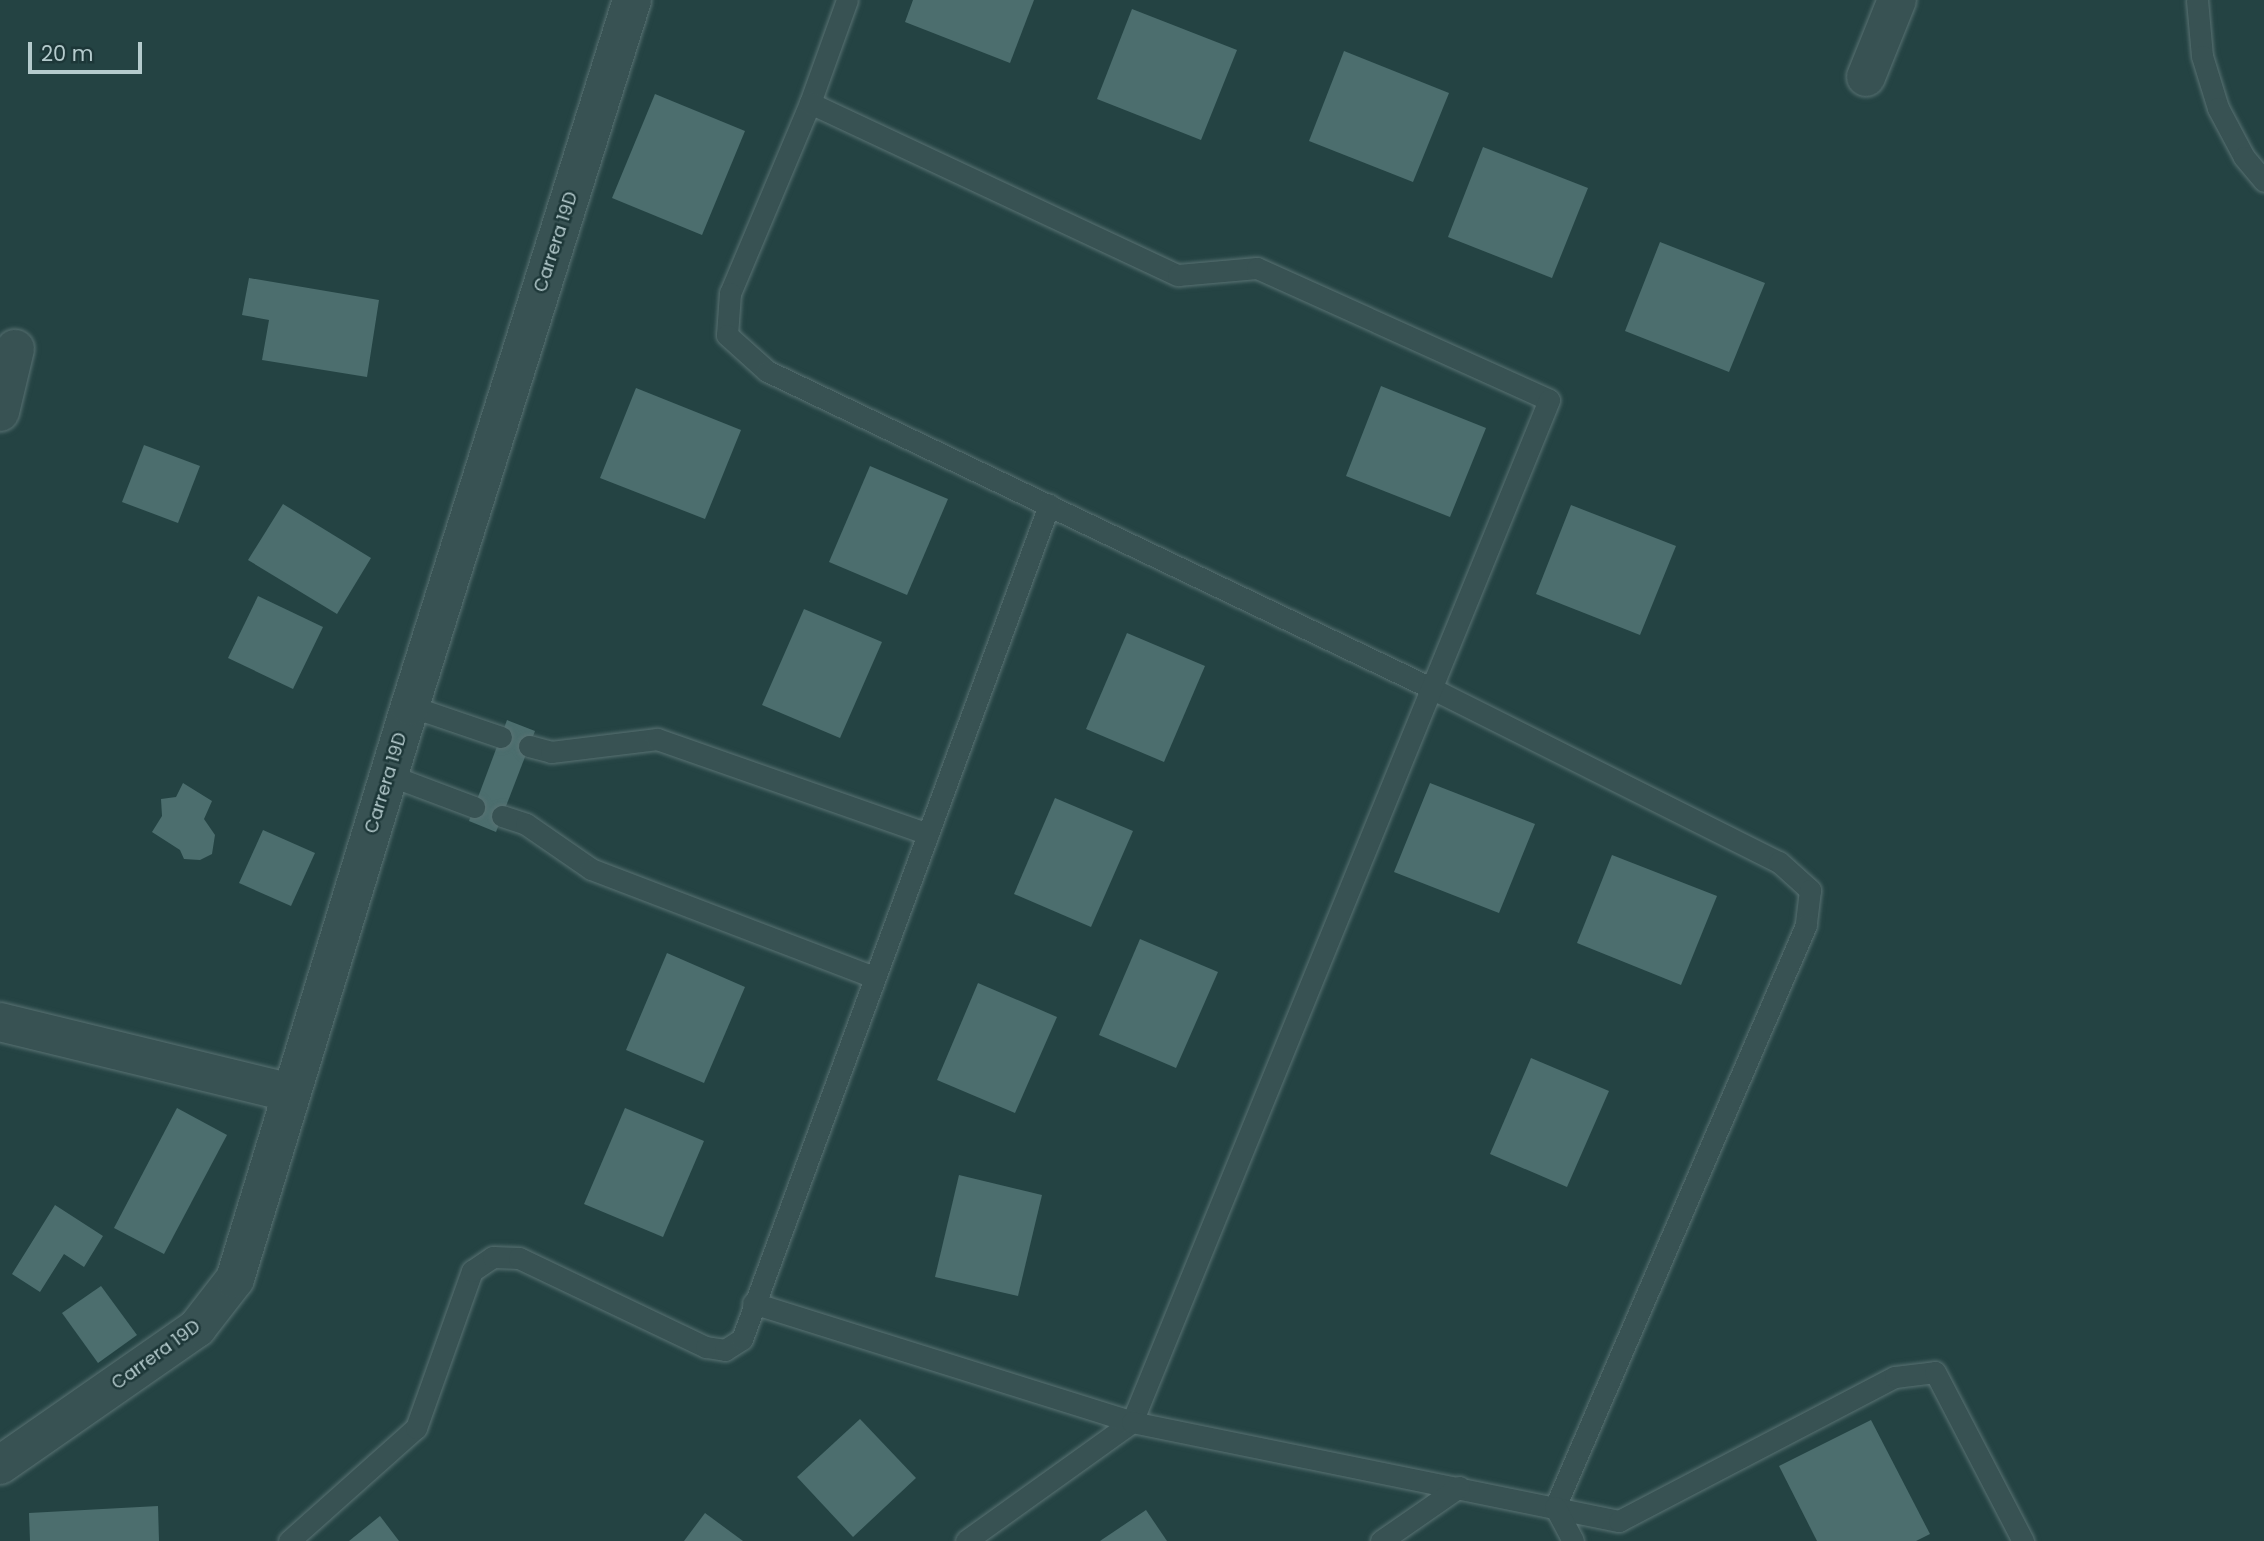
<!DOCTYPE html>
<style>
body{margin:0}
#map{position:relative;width:2264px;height:1541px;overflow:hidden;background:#244343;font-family:Poppins,sans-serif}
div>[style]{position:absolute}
.building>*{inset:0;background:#4c6e6e}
.roads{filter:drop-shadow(0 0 2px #597273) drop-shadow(0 0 2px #597273)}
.service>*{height:21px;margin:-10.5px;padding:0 10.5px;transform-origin:10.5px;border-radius:10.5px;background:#385253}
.minor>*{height:38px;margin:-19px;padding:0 19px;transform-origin:19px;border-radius:19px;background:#385253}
span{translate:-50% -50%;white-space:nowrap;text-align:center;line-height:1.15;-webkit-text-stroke:5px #1d3738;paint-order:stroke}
.street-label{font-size:18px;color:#b5cbcd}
.scale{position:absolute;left:28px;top:42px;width:114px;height:32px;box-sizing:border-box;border:4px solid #b5cbcd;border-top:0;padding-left:9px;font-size:21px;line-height:24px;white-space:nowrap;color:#b5cbcd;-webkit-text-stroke:5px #1d3738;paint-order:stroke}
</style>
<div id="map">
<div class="building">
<div style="clip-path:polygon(913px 0,1034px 0,1010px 63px,905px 22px)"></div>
<div style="clip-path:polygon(1132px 9px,1237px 50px,1201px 140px,1097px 99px)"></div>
<div style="clip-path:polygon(1344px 51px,1449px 93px,1413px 182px,1309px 141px)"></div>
<div style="clip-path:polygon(655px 94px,745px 131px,702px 235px,612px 198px)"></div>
<div style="clip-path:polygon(1483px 147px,1588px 188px,1552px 278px,1448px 237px)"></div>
<div style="clip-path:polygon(1660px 242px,1765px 283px,1729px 372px,1625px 331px)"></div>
<div style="clip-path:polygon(249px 278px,379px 300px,367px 377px,262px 360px,269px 320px,242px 315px)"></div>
<div style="clip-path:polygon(1381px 386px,1486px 428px,1450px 517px,1346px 476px)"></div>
<div style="clip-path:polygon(636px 388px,741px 430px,705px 519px,600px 478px)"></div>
<div style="clip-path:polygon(144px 445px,200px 466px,178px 523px,122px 502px)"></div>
<div style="clip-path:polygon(870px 466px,948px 499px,907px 595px,829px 562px)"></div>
<div style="clip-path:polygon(283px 504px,371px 558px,337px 614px,248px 560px)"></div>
<div style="clip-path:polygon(1571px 505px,1676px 546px,1640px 635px,1536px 594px)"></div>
<div style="clip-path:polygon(258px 596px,323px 627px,293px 689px,228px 658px)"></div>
<div style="clip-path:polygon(804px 609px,882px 642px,840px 738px,762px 705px)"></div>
<div style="clip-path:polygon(1127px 633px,1205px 666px,1164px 762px,1086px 729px)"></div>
<div style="clip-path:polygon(507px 720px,535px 731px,496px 832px,469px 821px)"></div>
<div style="clip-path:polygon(183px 783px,212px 801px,204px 819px,215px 835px,212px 854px,200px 860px,184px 859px,180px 850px,152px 832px,162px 816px,161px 799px,176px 797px)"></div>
<div style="clip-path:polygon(1430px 783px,1535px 824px,1499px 913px,1394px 872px)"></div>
<div style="clip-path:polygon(1055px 798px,1133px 831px,1091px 927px,1014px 894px)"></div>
<div style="clip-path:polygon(263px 830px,315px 853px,291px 906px,239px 883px)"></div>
<div style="clip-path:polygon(1612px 855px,1717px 896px,1681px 985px,1577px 943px)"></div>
<div style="clip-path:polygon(1140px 939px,1218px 972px,1176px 1068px,1099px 1035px)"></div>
<div style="clip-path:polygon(667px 953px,745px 987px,704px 1083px,626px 1050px)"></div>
<div style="clip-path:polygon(978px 983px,1057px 1017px,1015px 1113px,937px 1080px)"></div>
<div style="clip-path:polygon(1531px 1058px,1609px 1091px,1567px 1187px,1490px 1154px)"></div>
<div style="clip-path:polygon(177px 1108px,227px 1135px,164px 1254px,114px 1228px)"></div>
<div style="clip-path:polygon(625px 1108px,704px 1141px,663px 1237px,584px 1204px)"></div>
<div style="clip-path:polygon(959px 1175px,1042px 1195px,1018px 1296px,935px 1277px)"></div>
<div style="clip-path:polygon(55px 1205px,103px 1236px,84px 1267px,64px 1254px,40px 1292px,12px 1274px)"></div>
<div style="clip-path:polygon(101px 1286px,137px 1335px,98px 1363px,62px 1313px)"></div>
<div style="clip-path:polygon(860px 1419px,916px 1478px,853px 1537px,797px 1477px)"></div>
<div style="clip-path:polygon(1871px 1420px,1930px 1534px,1916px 1541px,1817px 1541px,1779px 1466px)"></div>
<div style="clip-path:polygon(158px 1506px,159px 1541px,30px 1541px,29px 1513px)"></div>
<div style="clip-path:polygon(1146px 1510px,1167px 1541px,1100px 1541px)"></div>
<div style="clip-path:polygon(705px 1513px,743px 1541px,684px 1541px)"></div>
<div style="clip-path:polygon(380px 1516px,399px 1541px,349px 1541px)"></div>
</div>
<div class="roads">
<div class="service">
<div style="left:847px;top:0;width:109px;rotate:109.8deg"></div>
<div style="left:810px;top:103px;width:206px;rotate:112.8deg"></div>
<div style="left:730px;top:293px;width:42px;rotate:94.1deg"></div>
<div style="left:727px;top:335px;width:54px;rotate:42deg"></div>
<div style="left:767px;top:371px;width:736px;rotate:25.52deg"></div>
<div style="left:1431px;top:688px;width:389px;rotate:26.6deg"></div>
<div style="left:1779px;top:862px;width:42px;rotate:42.1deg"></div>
<div style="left:1810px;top:890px;width:35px;rotate:97deg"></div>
<div style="left:1806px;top:925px;width:634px;rotate:113.33deg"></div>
<div style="left:2197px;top:0;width:56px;rotate:84.9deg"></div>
<div style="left:2202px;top:56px;width:54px;rotate:72.9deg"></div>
<div style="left:2218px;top:108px;width:55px;rotate:62deg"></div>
<div style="left:2244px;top:157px;width:31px;rotate:50deg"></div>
<div style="left:810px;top:103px;width:406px;rotate:25.1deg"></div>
<div style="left:1178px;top:275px;width:79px;rotate:-5.1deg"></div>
<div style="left:1257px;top:268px;width:320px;rotate:24.3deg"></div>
<div style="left:1549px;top:400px;width:1104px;rotate:112.2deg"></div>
<div style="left:1132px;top:1422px;width:204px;rotate:144.4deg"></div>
<div style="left:410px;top:706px;width:96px;rotate:18.8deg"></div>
<div style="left:529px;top:746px;width:23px;rotate:15deg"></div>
<div style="left:551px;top:752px;width:107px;rotate:-7deg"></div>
<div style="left:657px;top:739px;width:287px;rotate:19.3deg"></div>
<div style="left:389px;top:775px;width:91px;rotate:20.6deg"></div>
<div style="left:502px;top:816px;width:25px;rotate:18deg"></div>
<div style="left:526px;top:824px;width:79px;rotate:34.7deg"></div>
<div style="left:591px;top:869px;width:303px;rotate:20.9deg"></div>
<div style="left:753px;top:1303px;width:397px;rotate:17.4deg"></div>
<div style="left:1132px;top:1422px;width:497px;rotate:11.5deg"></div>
<div style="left:1619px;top:1521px;width:311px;rotate:-27.6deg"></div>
<div style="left:1895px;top:1377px;width:40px;rotate:-7.1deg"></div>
<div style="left:1935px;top:1372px;width:191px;rotate:62.5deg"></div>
<div style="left:1555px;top:1507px;width:38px;rotate:62deg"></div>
<div style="left:289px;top:1541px;width:170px;rotate:-41.7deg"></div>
<div style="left:416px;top:1428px;width:167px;rotate:-70.4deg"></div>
<div style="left:472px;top:1271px;width:25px;rotate:-34deg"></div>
<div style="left:493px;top:1257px;width:26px;rotate:2deg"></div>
<div style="left:519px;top:1258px;width:207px;rotate:25.5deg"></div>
<div style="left:706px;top:1347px;width:19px;rotate:9deg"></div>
<div style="left:725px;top:1350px;width:20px;rotate:-33deg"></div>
<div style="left:742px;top:1339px;width:889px;rotate:-69.79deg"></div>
<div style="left:1381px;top:1541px;width:95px;rotate:-34.7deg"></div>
</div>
<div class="minor">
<div style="left:1866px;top:77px;width:83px;rotate:-68.1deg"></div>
<div style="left:0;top:412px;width:65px;rotate:-76.6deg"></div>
<div style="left:0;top:1022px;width:300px;rotate:13.7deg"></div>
<div style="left:0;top:1465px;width:240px;rotate:-34.8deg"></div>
<div style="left:197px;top:1328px;width:62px;rotate:-52.2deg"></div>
<div style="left:235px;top:1279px;width:599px;rotate:-73.02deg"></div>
<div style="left:410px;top:706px;width:740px;rotate:-72.54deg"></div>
</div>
</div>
<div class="street-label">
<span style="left:556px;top:242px;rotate:-72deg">Carrera 19D</span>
<span style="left:386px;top:783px;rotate:-73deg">Carrera 19D</span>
<span style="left:156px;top:1355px;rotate:-36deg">Carrera 19D</span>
</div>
<div class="scale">20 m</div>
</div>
